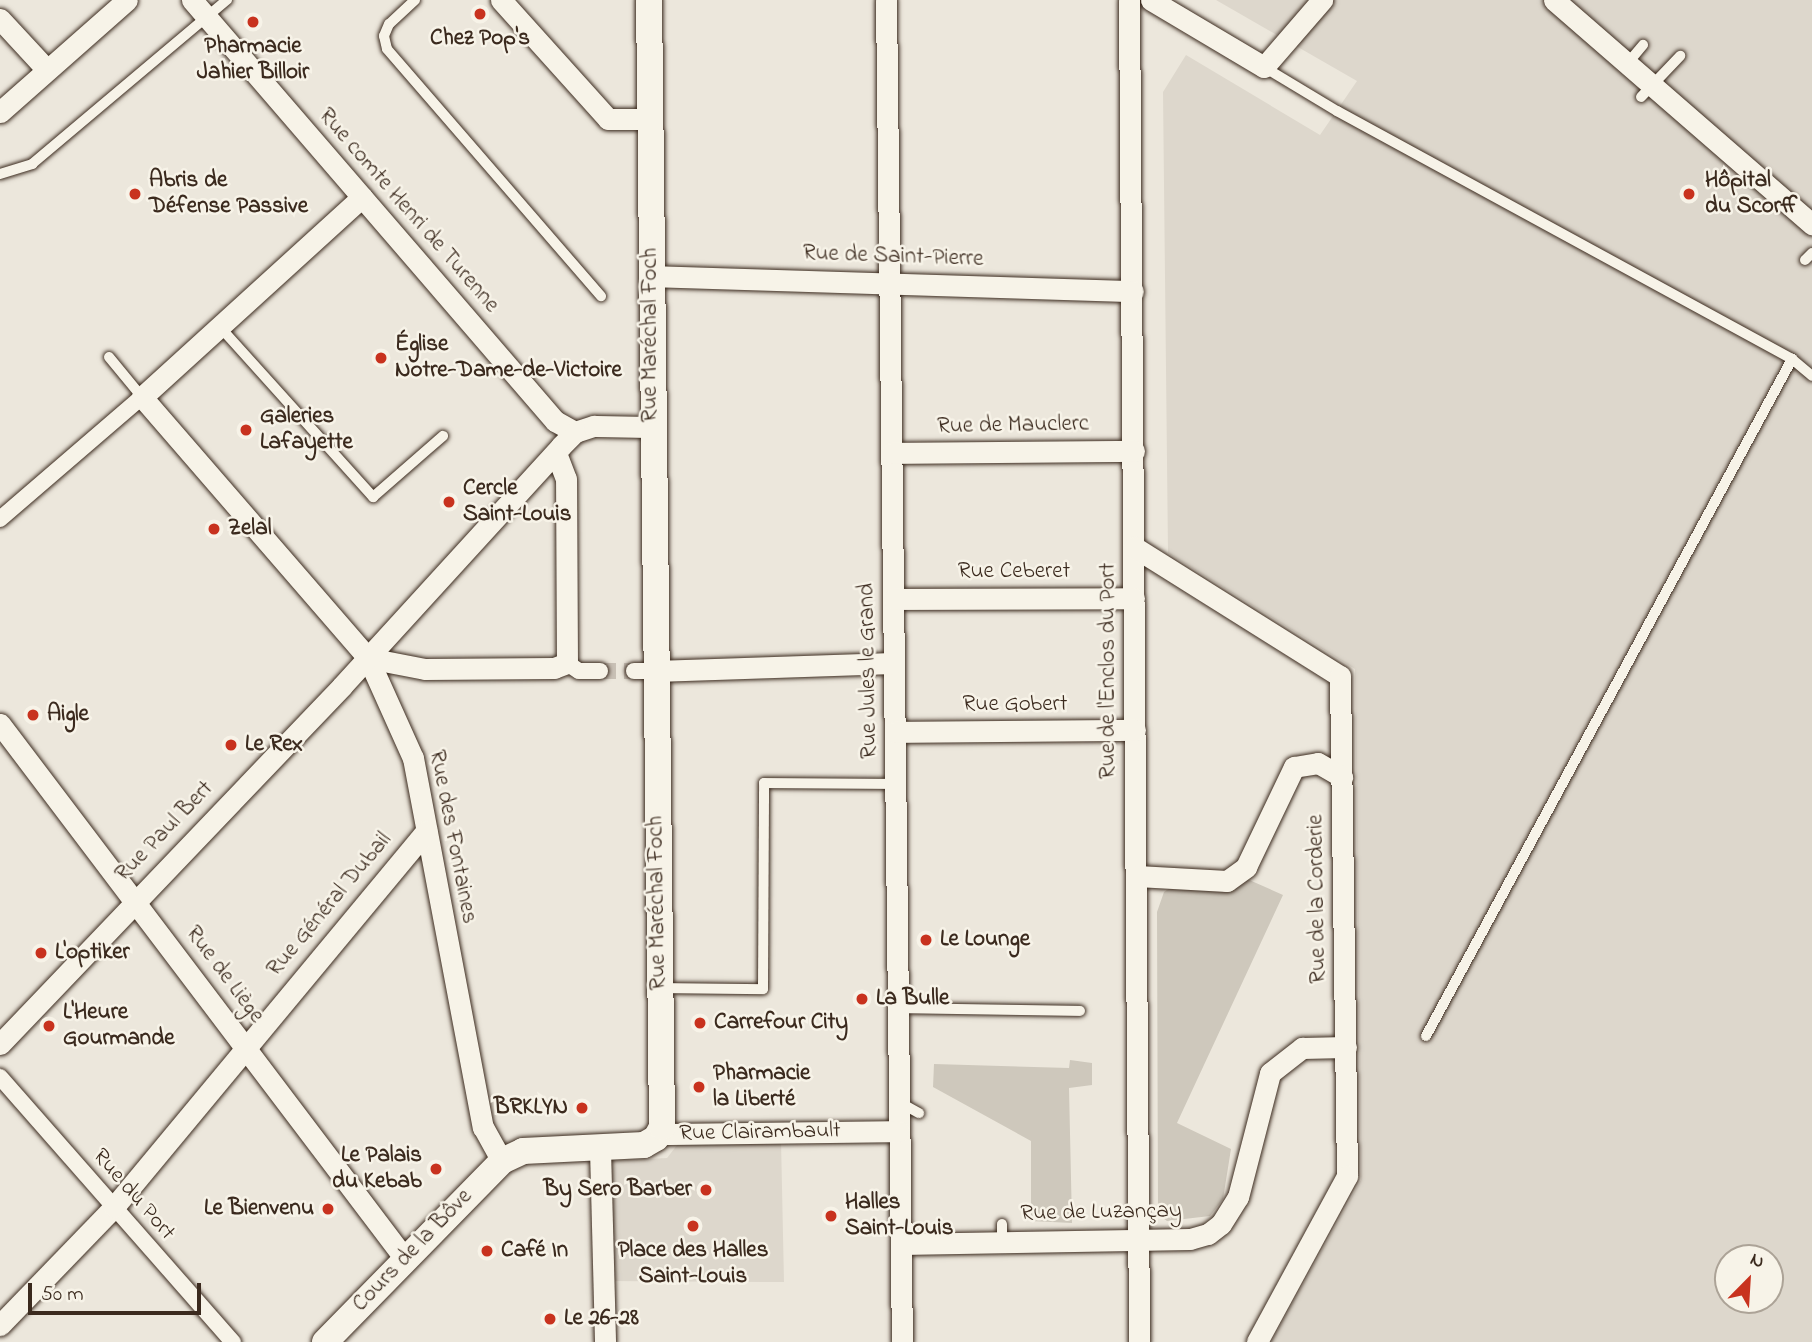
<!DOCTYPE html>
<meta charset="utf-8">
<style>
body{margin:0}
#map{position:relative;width:1812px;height:1342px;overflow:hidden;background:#ece7dc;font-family:"Indie Flower",sans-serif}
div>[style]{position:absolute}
.built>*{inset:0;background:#ddd7cc}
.green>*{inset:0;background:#cec8bc}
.pedestrian-tunnel>*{height:16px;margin-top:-8px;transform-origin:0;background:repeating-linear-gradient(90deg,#c9c1b6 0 16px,transparent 0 24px)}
.roads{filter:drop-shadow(0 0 2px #3b2a1e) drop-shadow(0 0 2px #3b2a1e)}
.service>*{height:10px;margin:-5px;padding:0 5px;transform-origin:5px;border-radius:5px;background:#f7f3e8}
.pedestrian>*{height:16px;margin:-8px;padding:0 8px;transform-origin:8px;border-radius:8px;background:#f7f3e8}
.minor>*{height:21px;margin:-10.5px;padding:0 10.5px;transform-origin:10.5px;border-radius:10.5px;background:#f7f3e8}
.tertiary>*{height:26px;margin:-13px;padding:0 13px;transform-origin:13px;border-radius:13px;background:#f7f3e8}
.dots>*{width:19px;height:19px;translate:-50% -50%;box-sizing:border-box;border:4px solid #f7f3e8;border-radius:50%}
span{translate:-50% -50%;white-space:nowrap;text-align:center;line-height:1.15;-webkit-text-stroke:5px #f7f3e8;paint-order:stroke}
.poi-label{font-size:23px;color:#3b2a1e;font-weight:700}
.left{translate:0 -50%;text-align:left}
.right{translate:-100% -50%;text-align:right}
.street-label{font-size:23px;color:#3b2a1e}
.north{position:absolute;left:1714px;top:1244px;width:70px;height:70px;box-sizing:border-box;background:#f7f3e8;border:2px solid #aca397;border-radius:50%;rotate:24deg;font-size:19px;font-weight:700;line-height:28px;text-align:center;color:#3b2a1e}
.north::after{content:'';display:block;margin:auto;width:24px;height:32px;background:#c8321e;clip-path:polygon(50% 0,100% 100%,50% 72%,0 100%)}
.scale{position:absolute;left:28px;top:1283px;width:173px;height:32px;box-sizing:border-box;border:4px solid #3b2a1e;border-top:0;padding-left:9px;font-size:21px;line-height:24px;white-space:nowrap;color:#3b2a1e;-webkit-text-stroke:5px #f7f3e8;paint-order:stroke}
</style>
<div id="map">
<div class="built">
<div style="clip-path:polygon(evenodd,1216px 0,1812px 0,1812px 1342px,1271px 1342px,1361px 1180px,1355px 669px,1168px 553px,1163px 92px,1186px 55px,1320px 135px,1357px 81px,1216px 0,1728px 1258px,1770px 1258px,1770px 1300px,1728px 1300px,1728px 1258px)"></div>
<div style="clip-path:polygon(781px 1140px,784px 1282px,604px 1281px,608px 1161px,667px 1158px,678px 1144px)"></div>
</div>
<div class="green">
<div style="clip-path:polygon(1247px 879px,1283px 895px,1177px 1123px,1231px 1149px,1223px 1199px,1210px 1216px,1167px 1221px,1158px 1214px,1157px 912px,1164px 892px,1173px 886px,1234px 889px)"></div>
<div style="clip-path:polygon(1070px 1060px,1092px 1063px,1092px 1085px,1069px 1088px,1072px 1223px,1031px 1221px,1031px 1141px,933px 1087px,934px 1064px,1069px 1068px)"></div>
</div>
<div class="pedestrian-tunnel">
<div style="left:600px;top:671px;width:34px"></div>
</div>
<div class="roads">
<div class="service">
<div style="left:415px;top:0;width:35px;rotate:137deg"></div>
<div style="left:389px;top:24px;width:13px;rotate:113deg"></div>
<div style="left:384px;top:36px;width:13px;rotate:77deg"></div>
<div style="left:387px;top:49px;width:327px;rotate:49.1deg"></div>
<div style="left:1627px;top:64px;width:25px;rotate:-50deg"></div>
<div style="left:1264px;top:67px;width:85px;rotate:31.1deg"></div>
<div style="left:1337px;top:111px;width:518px;rotate:28.59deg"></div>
<div style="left:1792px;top:359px;width:26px;rotate:40deg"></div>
<div style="left:1641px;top:97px;width:57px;rotate:-46.4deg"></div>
<div style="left:0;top:174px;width:34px;rotate:-17deg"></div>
<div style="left:32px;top:164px;width:255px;rotate:-40.1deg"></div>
<div style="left:1805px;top:260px;width:10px;rotate:-45deg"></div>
<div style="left:220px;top:327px;width:229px;rotate:48deg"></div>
<div style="left:373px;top:497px;width:93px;rotate:-41.1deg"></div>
<div style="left:109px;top:357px;width:52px;rotate:50.5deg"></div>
<div style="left:660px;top:988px;width:103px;rotate:0.6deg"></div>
<div style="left:763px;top:989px;width:206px;rotate:-89.7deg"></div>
<div style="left:764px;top:783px;width:132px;rotate:0.4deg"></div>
<div style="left:898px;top:1008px;width:182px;rotate:0.9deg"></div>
<div style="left:1426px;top:1036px;width:770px;rotate:-61.6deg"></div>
<div style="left:899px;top:1102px;width:23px;rotate:29deg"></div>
<div style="left:1002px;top:1242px;width:18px;rotate:-90deg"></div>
</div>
<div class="pedestrian">
<div style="left:0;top:519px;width:187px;rotate:-40.7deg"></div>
<div style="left:567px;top:663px;width:14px;rotate:34deg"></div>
<div style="left:579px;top:671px;width:21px"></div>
<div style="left:634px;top:671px;width:21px"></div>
<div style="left:0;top:1077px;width:353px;rotate:48.7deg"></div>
</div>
<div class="minor">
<div style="left:192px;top:0;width:556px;rotate:49.23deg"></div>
<div style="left:555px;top:421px;width:23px;rotate:29deg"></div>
<div style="left:501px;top:0;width:160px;rotate:48deg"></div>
<div style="left:608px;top:119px;width:41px"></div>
<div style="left:886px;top:0;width:1342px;rotate:89.32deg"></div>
<div style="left:1129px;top:0;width:1342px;rotate:89.57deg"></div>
<div style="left:1151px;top:0;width:131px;rotate:30.7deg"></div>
<div style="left:1264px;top:67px;width:89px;rotate:-49.1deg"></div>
<div style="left:1554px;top:0;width:342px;rotate:41deg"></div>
<div style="left:0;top:19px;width:69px;rotate:47.3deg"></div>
<div style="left:0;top:112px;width:169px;rotate:-41.4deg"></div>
<div style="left:362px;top:197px;width:297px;rotate:137.7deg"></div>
<div style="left:142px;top:397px;width:345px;rotate:49.1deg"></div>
<div style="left:368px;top:658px;width:110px;rotate:65.8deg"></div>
<div style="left:413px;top:758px;width:376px;rotate:79.3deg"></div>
<div style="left:483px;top:1127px;width:39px;rotate:61deg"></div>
<div style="left:651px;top:276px;width:482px;rotate:1.8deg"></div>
<div style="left:892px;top:453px;width:242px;rotate:-0.5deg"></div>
<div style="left:1134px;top:547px;width:243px;rotate:32.1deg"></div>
<div style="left:1340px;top:676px;width:500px;rotate:89.2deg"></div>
<div style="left:1347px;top:1176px;width:189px;rotate:118.5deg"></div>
<div style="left:894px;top:599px;width:240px;rotate:-0.2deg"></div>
<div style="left:368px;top:658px;width:58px;rotate:10.9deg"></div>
<div style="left:425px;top:669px;width:129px;rotate:-0.4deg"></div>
<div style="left:554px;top:668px;width:14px;rotate:-21deg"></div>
<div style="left:567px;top:663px;width:184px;rotate:-90.3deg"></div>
<div style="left:566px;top:479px;width:26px;rotate:-111deg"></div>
<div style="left:655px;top:671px;width:238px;rotate:-1.9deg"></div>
<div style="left:0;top:724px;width:671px;rotate:52.87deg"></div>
<div style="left:895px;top:732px;width:240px;rotate:-0.5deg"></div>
<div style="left:1137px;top:876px;width:90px;rotate:3.2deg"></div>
<div style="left:1227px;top:881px;width:24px;rotate:-36deg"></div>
<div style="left:1246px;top:867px;width:111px;rotate:-64.4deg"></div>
<div style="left:1294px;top:767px;width:24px;rotate:-9deg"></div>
<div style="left:1318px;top:763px;width:28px;rotate:30deg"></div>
<div style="left:0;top:1044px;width:495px;rotate:-46.3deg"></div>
<div style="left:342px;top:686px;width:325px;rotate:-47.6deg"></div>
<div style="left:561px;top:446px;width:20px;rotate:-45deg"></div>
<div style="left:575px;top:432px;width:20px;rotate:-18deg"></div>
<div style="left:594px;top:426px;width:57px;rotate:1deg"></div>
<div style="left:660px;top:1134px;width:239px;rotate:-0.7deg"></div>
<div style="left:600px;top:1149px;width:193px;rotate:88.5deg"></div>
<div style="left:901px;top:1244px;width:289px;rotate:-1deg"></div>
<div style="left:1190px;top:1239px;width:19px;rotate:-16deg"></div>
<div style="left:1208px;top:1234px;width:16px;rotate:-38deg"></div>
<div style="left:1221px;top:1224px;width:32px;rotate:-58deg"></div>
<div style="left:1238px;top:1197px;width:128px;rotate:-75.5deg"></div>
<div style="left:1270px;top:1073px;width:41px;rotate:-38deg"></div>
<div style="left:1302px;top:1048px;width:44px;rotate:-1.3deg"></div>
<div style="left:0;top:1325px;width:164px;rotate:-46deg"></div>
<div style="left:114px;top:1207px;width:489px;rotate:-50.3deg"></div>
</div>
<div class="tertiary">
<div style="left:325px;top:1342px;width:253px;rotate:-45.6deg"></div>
<div style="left:502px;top:1161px;width:23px;rotate:-25deg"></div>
<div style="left:523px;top:1151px;width:121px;rotate:-2.8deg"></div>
<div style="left:644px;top:1145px;width:14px;rotate:-30deg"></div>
<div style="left:656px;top:1138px;width:13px;rotate:-61deg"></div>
<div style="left:662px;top:1127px;width:1127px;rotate:-90.66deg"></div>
</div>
</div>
<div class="dots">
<div style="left:480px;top:14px;background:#c8321e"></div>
<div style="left:253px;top:22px;background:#c8321e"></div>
<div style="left:135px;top:194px;background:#c8321e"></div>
<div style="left:1689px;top:194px;background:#c8321e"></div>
<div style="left:381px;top:358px;background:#c8321e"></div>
<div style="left:246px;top:430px;background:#c8321e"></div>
<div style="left:449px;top:502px;background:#c8321e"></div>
<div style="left:214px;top:529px;background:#c8321e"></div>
<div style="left:33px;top:715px;background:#c8321e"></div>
<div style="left:231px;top:745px;background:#c8321e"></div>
<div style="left:926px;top:940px;background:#c8321e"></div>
<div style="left:41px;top:953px;background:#c8321e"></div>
<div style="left:862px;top:999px;background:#c8321e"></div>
<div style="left:700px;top:1023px;background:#c8321e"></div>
<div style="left:49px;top:1026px;background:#c8321e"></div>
<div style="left:699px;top:1087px;background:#c8321e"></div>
<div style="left:582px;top:1108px;background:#c8321e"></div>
<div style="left:436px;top:1169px;background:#c8321e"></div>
<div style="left:706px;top:1190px;background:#c8321e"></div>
<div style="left:328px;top:1209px;background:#c8321e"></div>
<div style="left:831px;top:1216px;background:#c8321e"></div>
<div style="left:693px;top:1226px;background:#c8321e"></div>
<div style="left:487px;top:1251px;background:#c8321e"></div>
<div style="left:550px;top:1319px;background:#c8321e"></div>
</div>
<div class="poi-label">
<span style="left:480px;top:39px">Chez Pop's</span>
<span style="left:253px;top:60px">Pharmacie<br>Jahier Billoir</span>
<span class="left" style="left:149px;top:194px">Abris de<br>Défense Passive</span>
<span class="left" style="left:1705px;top:194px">Hôpital<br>du Scorff</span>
<span class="left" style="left:395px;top:358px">Église<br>Notre-Dame-de-Victoire</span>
<span class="left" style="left:260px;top:430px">Galeries<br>Lafayette</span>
<span class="left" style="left:463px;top:502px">Cercle<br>Saint-Louis</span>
<span class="left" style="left:228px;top:529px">Zelal</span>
<span class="left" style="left:47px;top:715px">Aigle</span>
<span class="left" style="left:245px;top:745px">Le Rex</span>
<span class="left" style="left:940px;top:940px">Le Lounge</span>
<span class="left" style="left:55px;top:953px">L'optiker</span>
<span class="left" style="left:876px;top:999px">La Bulle</span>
<span class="left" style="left:63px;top:1026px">L'Heure<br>Gourmande</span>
<span class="left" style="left:714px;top:1023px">Carrefour City</span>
<span class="left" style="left:713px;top:1087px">Pharmacie<br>la Liberté</span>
<span class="right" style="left:568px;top:1108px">BRKLYN</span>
<span class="right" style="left:422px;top:1169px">Le Palais<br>du Kebab</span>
<span class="right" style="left:692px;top:1190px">By Sero Barber</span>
<span class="left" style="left:845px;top:1216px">Halles<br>Saint-Louis</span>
<span class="right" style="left:314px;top:1209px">Le Bienvenu</span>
<span class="left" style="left:501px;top:1251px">Café In</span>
<span style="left:693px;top:1264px">Place des Halles<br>Saint-Louis</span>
<span class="left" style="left:564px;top:1319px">Le 26-28</span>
</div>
<div class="street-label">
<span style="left:408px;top:211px;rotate:49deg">Rue comte Henri de Turenne</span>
<span style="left:893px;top:257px;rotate:2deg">Rue de Saint-Pierre</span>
<span style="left:651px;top:335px;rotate:-90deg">Rue Maréchal Foch</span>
<span style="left:1013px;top:426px;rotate:-1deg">Rue de Mauclerc</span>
<span style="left:1014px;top:572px">Rue Ceberet</span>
<span style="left:869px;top:671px;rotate:-91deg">Rue Jules le Grand</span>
<span style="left:1109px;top:671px;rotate:-90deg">Rue de l'Enclos du Port</span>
<span style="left:1015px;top:705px">Rue Gobert</span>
<span style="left:165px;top:832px;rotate:-46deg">Rue Paul Bert</span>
<span style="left:452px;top:837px;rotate:79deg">Rue des Fontaines</span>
<span style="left:1318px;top:899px;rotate:-91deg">Rue de la Corderie</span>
<span style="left:658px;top:903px;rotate:-91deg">Rue Maréchal Foch</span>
<span style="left:330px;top:905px;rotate:-50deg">Rue Général Dubail</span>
<span style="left:224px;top:975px;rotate:53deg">Rue de Liège</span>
<span style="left:760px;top:1133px;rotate:-1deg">Rue Clairambault</span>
<span style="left:133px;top:1195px;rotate:49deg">Rue du Port</span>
<span style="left:1101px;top:1213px;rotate:-1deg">Rue de Luzançay</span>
<span style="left:413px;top:1251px;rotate:-46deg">Cours de la Bôve</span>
</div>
<div class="north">N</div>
<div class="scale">50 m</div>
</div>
